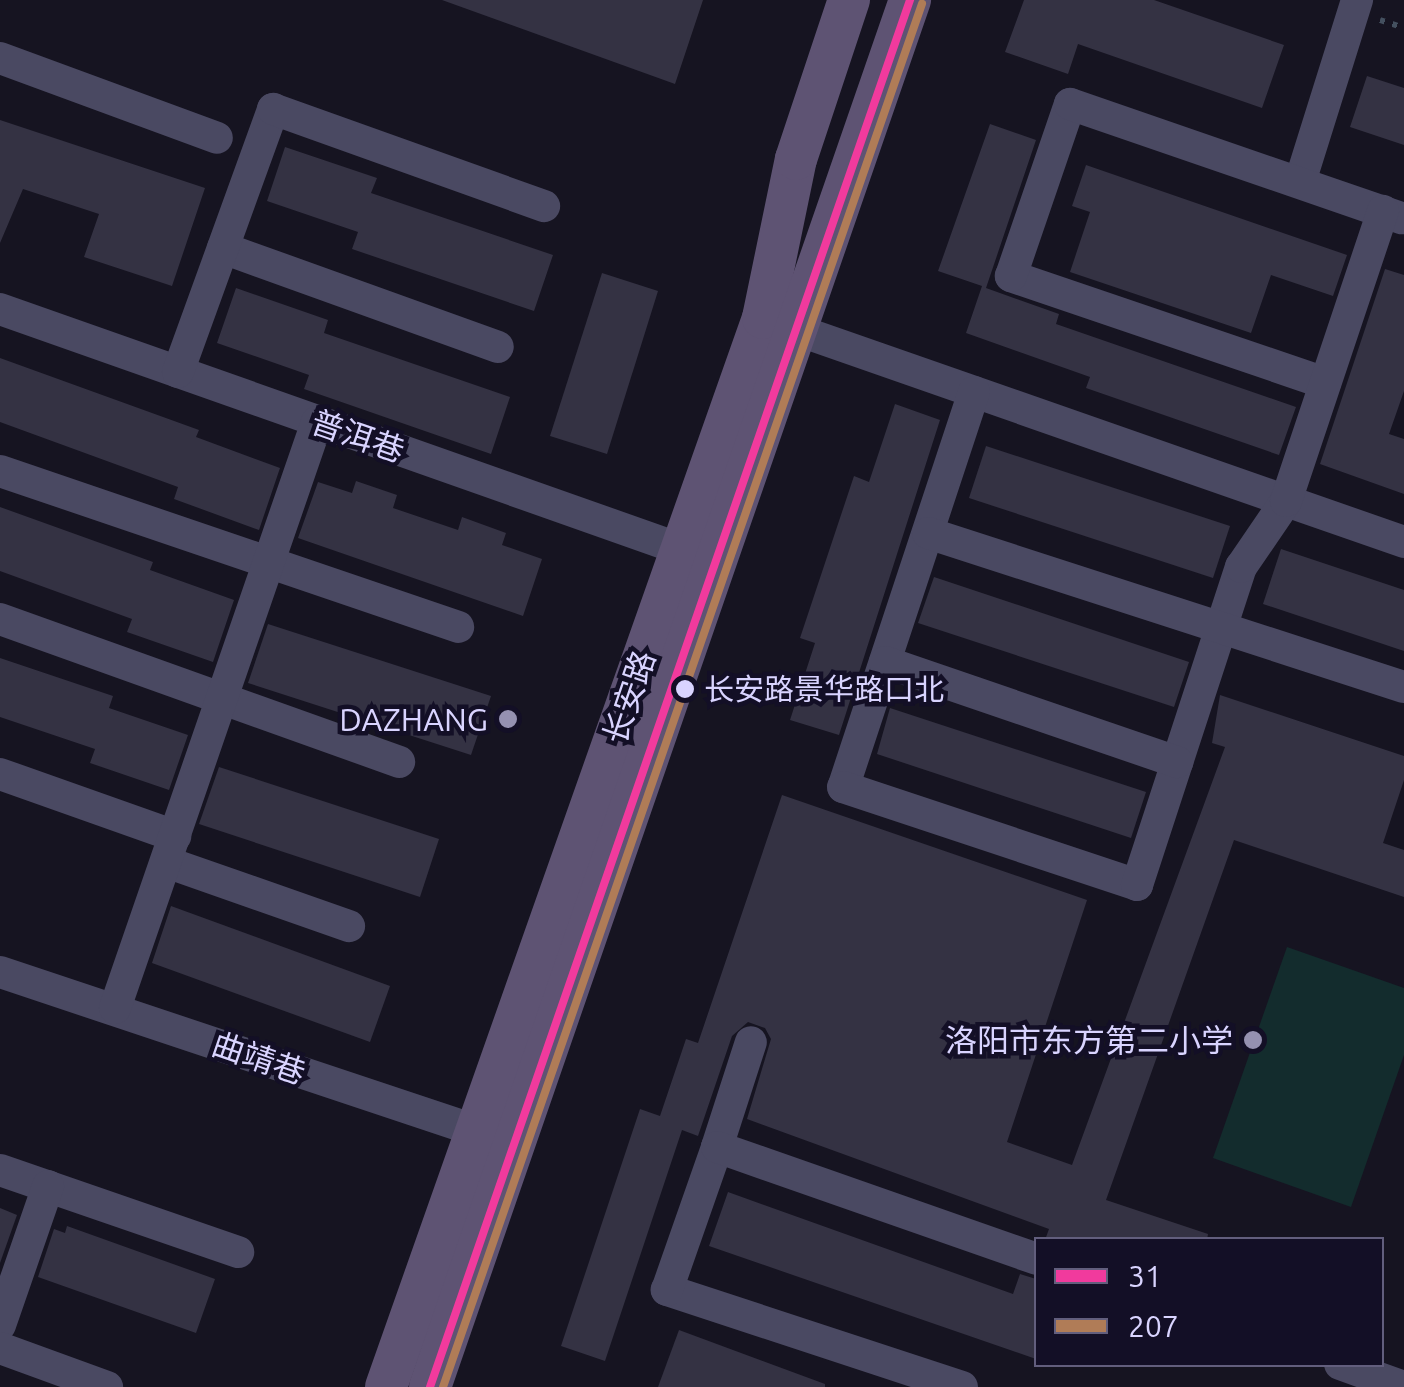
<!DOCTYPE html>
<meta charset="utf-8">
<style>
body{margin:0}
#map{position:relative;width:1404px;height:1387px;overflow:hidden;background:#161421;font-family:Ubuntu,"Noto Sans SC",sans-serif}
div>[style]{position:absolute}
.green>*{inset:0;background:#132c2d}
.building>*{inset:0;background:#343243}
.path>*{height:6px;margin-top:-3px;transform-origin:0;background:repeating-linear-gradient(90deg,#44505f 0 5px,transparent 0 13px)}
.minor>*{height:32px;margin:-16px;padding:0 16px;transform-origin:16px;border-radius:16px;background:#4a4962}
.major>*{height:42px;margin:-21px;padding:0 21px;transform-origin:21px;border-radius:21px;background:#5e5373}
.bus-1>*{height:8px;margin:-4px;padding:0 4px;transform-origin:4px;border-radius:4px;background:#f13a9d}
.bus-2>*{height:8px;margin:-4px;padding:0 4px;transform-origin:4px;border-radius:4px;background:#b07c57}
.dots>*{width:28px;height:28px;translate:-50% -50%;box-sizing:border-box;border:5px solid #130f26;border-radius:50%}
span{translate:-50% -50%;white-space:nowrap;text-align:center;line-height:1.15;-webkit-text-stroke:9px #130f26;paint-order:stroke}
.bus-label{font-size:30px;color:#d9d4ff}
.left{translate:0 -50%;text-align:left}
.street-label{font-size:32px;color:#d9d4ff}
.poi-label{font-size:32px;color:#d9d4ff}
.right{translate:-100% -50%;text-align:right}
.legend{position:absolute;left:1034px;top:1237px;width:350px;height:130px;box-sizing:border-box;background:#130f26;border:2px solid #625e7d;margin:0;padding:12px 18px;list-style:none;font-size:30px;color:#d9d4ff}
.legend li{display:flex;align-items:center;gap:20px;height:50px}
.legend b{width:50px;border:2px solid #625e7d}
</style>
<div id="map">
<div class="green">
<div style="clip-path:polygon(1287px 947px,1404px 988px,1404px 1055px,1351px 1207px,1213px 1158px)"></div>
</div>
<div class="building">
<div style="clip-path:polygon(442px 0,703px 0,675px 84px)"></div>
<div style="clip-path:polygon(1024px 0,1154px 0,1284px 45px,1262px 108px,1078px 44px,1068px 74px,1005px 52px)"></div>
<div style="clip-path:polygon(1367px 76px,1404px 88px,1404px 145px,1350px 127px)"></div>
<div style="clip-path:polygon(0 120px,205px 188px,172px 286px,84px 257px,99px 214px,23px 189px,0 243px)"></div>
<div style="clip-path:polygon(990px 124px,1036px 140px,986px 288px,1059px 314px,1056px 324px,1296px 407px,1279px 455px,1086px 388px,1090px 377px,966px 333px,982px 286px,938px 271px)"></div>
<div style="clip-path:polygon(285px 147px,377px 178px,371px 193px,553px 255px,534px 311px,352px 249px,358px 232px,267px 201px)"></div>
<div style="clip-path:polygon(1086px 165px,1347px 255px,1333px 296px,1271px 275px,1251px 333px,1070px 272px,1090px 212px,1072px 206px)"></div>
<div style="clip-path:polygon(1385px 269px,1404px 275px,1404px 391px,1389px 434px,1404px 439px,1404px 494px,1320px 464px)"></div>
<div style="clip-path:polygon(602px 273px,658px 291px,607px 454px,550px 436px)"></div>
<div style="clip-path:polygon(236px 288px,328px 320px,324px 333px,510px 397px,491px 454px,304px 389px,309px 375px,217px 343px)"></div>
<div style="clip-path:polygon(0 358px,199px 430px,196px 437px,280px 468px,259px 530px,174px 499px,178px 487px,0 422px)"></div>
<div style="clip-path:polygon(895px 404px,940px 420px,839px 735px,790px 720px,815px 643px,800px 638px,854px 476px,869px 482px)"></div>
<div style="clip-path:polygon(986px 446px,1230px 526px,1213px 578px,969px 498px)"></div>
<div style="clip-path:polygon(356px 481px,397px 495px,393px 508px,458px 530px,462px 517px,506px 533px,502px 545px,542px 559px,523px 616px,298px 538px,318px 482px,352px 493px)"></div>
<div style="clip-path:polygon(0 507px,153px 562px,150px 570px,234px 600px,213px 662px,127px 632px,132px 619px,0 571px)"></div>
<div style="clip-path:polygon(1281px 549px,1404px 590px,1404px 651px,1263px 604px)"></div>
<div style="clip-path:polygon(934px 577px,1189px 662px,1174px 707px,918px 623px)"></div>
<div style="clip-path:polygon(268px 624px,491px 696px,471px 755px,248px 683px)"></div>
<div style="clip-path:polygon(0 658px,113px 696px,109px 708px,188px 735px,169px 790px,90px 763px,95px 749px,0 717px)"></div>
<div style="clip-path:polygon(1220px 695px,1404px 756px,1404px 780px,1383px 843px,1404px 850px,1404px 897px,1234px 840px,1106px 1200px,1208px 1234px,1207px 1240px,1045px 1240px,1049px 1229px,747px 1119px,771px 1039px,765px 1028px,748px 1022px,732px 1036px,698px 1136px,682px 1130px,605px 1361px,561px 1346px,640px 1109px,660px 1116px,686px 1039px,698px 1043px,782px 795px,1087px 900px,1007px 1142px,1072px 1165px,1225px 747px,1212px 743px)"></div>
<div style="clip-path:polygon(890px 708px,1146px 792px,1131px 838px,877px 754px)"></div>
<div style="clip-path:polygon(219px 767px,439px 839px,420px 897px,199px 824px)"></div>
<div style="clip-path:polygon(171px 906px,390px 986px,370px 1042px,152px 963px)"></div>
<div style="clip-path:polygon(728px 1192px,1013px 1294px,1020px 1274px,1036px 1279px,1036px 1359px,709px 1246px)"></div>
<div style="clip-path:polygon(0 1208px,17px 1215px,0 1263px)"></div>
<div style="clip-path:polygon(67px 1226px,215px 1279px,196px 1333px,38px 1277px,54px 1229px,65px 1233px)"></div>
<div style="clip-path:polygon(679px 1330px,825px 1384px,825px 1387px,658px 1387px)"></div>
</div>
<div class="path">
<div style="left:1380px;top:20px;width:25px;rotate:18deg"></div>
</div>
<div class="minor">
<div style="left:0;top:58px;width:231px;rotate:20.2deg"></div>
<div style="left:1300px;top:182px;width:191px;rotate:-72.6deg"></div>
<div style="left:223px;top:248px;width:292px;rotate:19.8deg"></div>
<div style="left:0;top:309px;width:745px;rotate:19.43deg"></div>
<div style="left:797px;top:330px;width:643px;rotate:19.25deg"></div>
<div style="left:178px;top:372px;width:280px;rotate:-70.1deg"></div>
<div style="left:273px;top:109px;width:288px;rotate:19.7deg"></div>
<div style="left:1325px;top:383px;width:332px;rotate:-161.2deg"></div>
<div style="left:1011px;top:276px;width:182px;rotate:-71.1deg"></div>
<div style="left:1070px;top:104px;width:351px;rotate:19deg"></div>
<div style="left:974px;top:392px;width:416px;rotate:108.3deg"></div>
<div style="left:843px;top:787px;width:310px;rotate:18.4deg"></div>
<div style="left:1137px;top:885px;width:335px;rotate:-71.9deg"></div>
<div style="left:1241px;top:567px;width:80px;rotate:-55.7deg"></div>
<div style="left:1286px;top:501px;width:306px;rotate:-71.5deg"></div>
<div style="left:0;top:471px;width:484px;rotate:18.8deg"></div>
<div style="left:928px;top:533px;width:500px;rotate:17.93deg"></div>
<div style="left:0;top:619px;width:424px;rotate:19.7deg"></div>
<div style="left:885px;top:662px;width:309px;rotate:18.9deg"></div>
<div style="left:0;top:774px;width:186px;rotate:19.5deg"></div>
<div style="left:166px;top:862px;width:194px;rotate:19.3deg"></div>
<div style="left:0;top:972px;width:525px;rotate:18.43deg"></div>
<div style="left:115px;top:1008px;width:620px;rotate:-70.98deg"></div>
<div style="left:717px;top:1147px;width:110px;rotate:-72.1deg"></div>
<div style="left:0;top:1170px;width:252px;rotate:19deg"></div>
<div style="left:0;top:1325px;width:147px;rotate:-70.9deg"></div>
<div style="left:0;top:1348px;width:114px;rotate:20deg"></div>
<div style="left:1340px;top:1364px;width:68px;rotate:19.8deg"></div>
<div style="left:962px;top:1387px;width:311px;rotate:-161.8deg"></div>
<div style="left:667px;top:1290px;width:151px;rotate:-70.7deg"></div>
<div style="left:717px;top:1147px;width:338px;rotate:19.3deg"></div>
</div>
<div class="major">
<div style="left:386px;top:1387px;width:1134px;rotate:-70.57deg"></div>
<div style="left:763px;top:318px;width:162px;rotate:-78.3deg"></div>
<div style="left:796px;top:159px;width:168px;rotate:-71.6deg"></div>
<div style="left:430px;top:1387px;width:1468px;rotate:-70.91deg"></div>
</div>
<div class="bus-1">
<div style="left:430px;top:1387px;width:1468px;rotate:-70.91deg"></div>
</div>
<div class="bus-2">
<div style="left:443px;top:1387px;width:1464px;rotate:-70.9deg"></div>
</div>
<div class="dots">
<div style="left:685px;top:689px;background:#d9d4ff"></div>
<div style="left:508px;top:719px;background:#9591b1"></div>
<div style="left:1253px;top:1040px;background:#9591b1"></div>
</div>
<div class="bus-label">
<span class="left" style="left:704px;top:689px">长安路景华路口北</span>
</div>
<div class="street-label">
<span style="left:358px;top:436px;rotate:19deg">普洱巷</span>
<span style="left:629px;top:697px;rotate:-71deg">长安路</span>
<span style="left:259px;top:1058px;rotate:19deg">曲靖巷</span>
</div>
<div class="poi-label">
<span class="right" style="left:488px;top:719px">DAZHANG</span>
<span class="right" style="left:1233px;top:1040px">洛阳市东方第二小学</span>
</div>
<ul class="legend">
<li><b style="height:12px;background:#f13a9d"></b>31</li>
<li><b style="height:12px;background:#b07c57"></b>207</li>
</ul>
</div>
